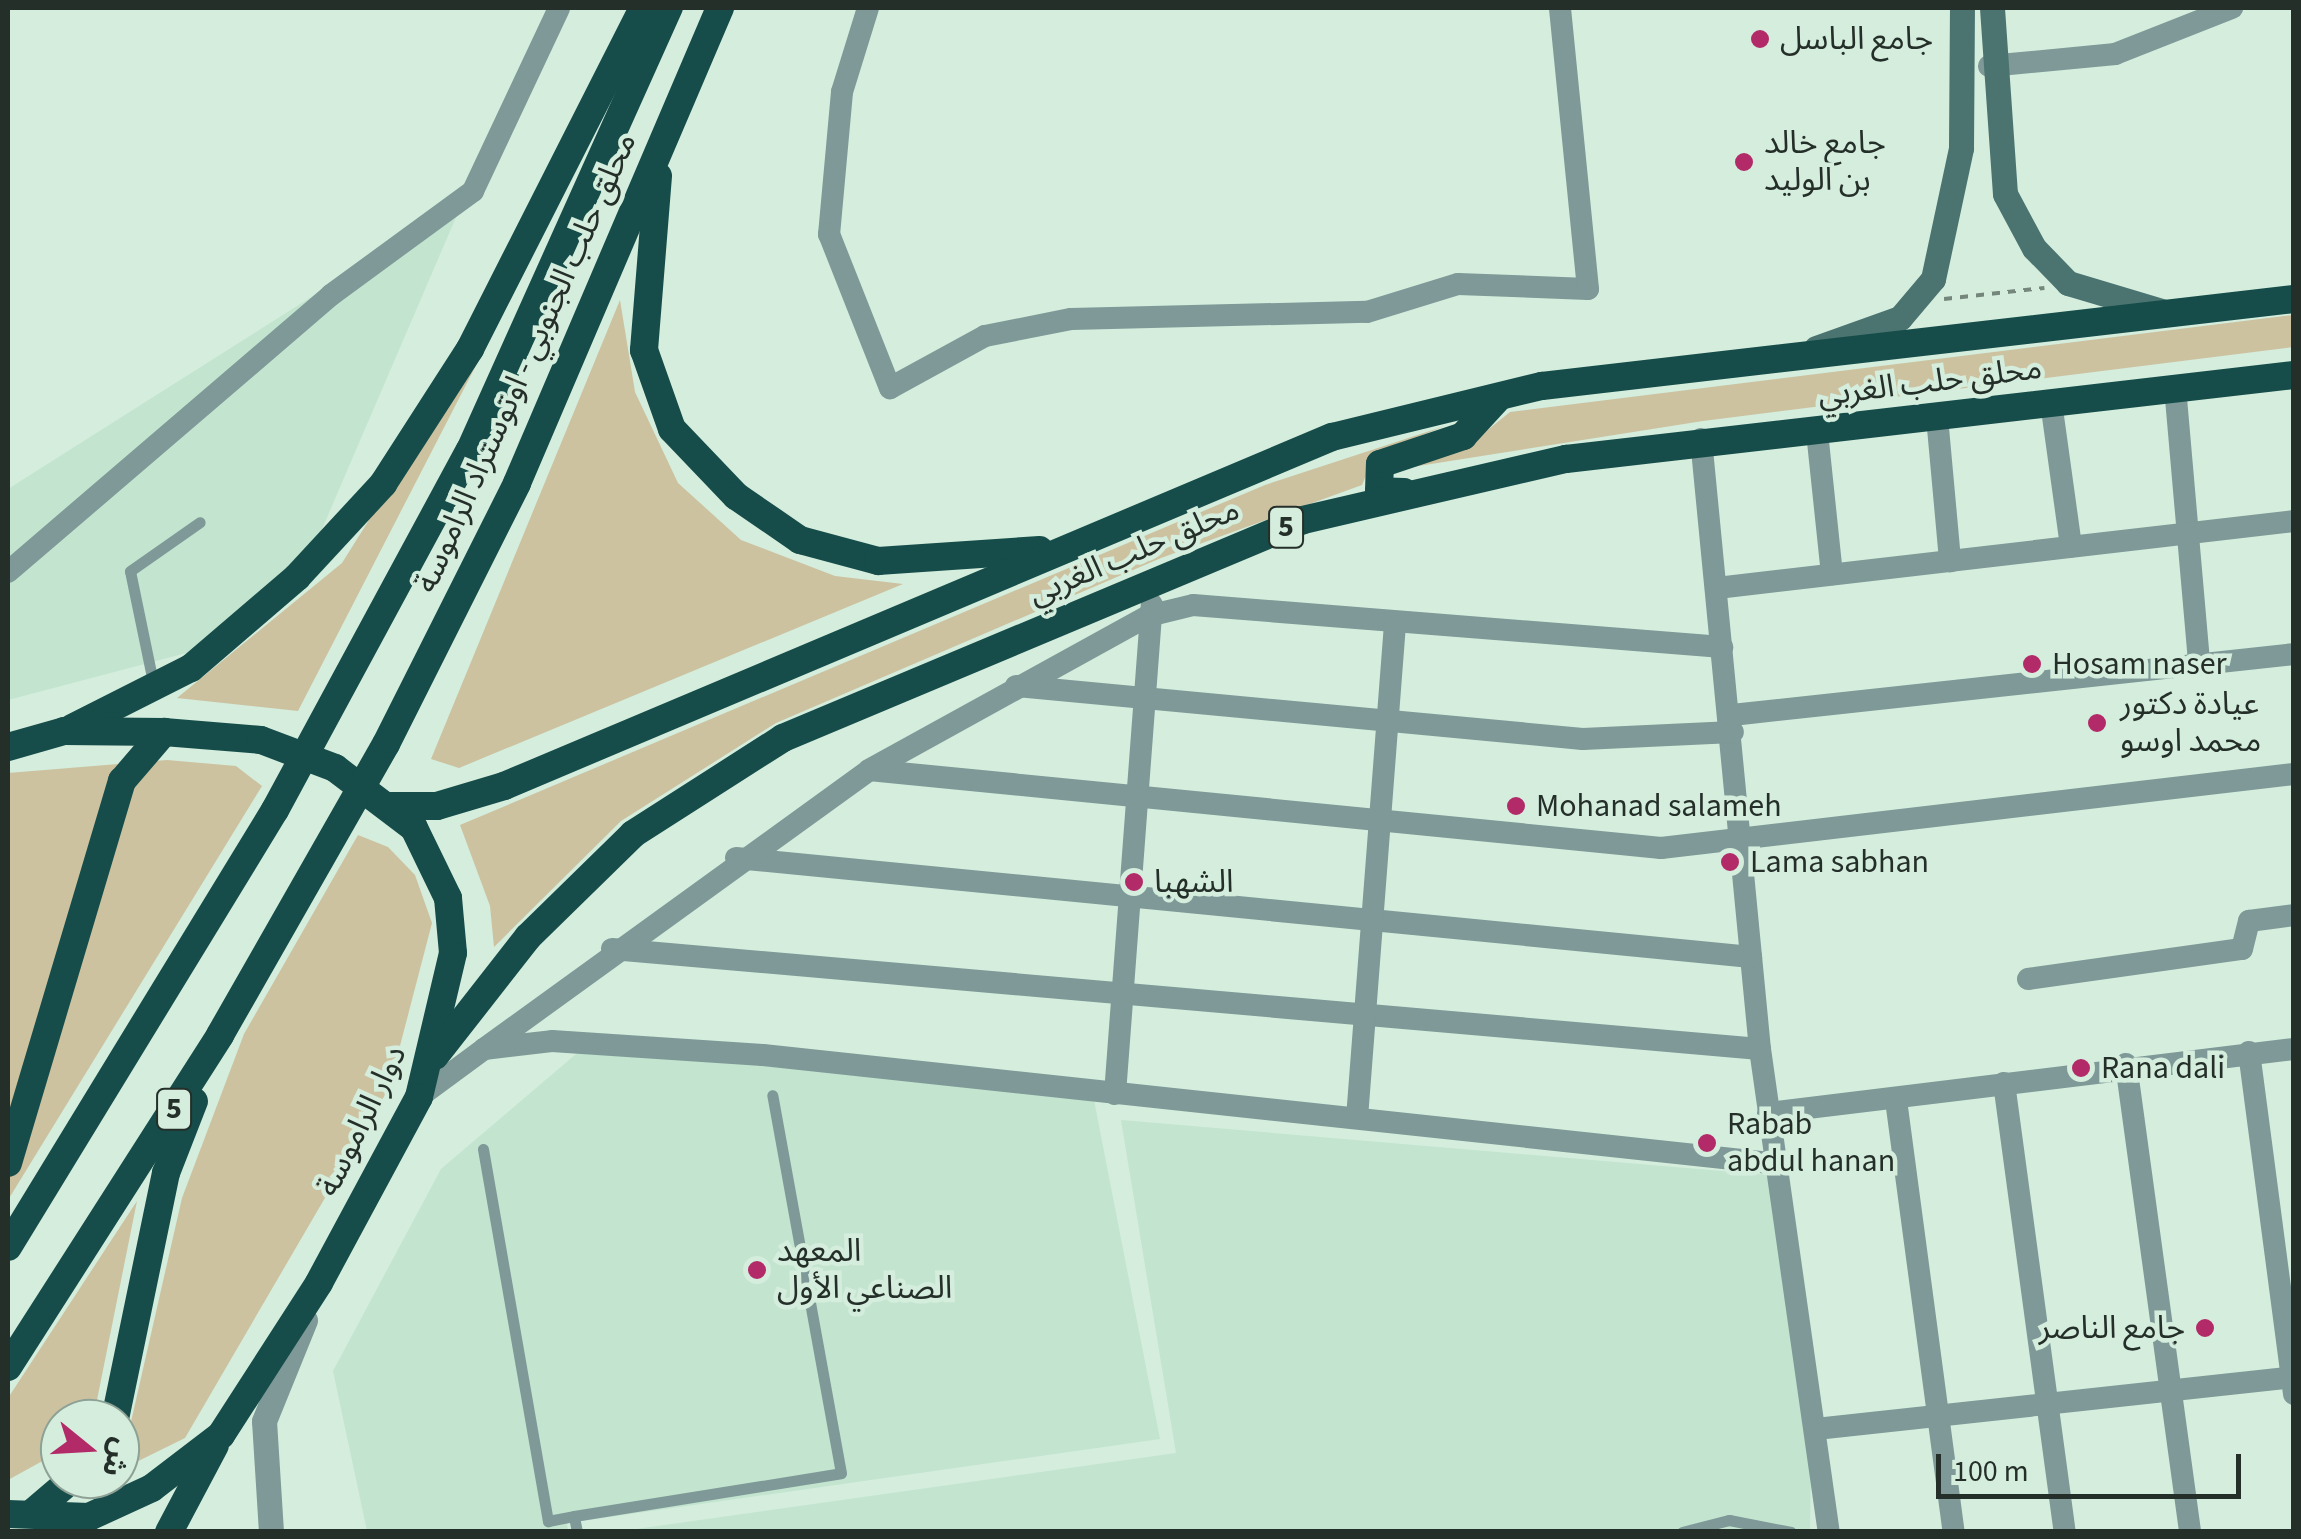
<!DOCTYPE html>
<meta charset="utf-8">
<style>
body{margin:0}
#map{position:relative;width:2301px;height:1539px;overflow:hidden;background:#d4eddd;font-family:"Source Sans 3","Noto Sans Arabic",sans-serif}
div>[style]{position:absolute}
.built>*{inset:0;background:#c3e4cf}
.green>*{inset:0;background:#ccc2a0}
.path>*{height:4px;margin-top:-2px;transform-origin:0;background:repeating-linear-gradient(90deg,#75867b 0 8px,transparent 0 16px)}
.service>*{height:11px;margin:-5.5px;padding:0 5.5px;transform-origin:5.5px;border-radius:5.5px;background:#7e9997}
.minor>*{height:22px;margin:-11px;padding:0 11px;transform-origin:11px;border-radius:11px;background:#7e9997}
.tertiary>*{height:25px;margin:-12.5px;padding:0 12.5px;transform-origin:12.5px;border-radius:12.5px;background:#7e9997}
.secondary>*{height:25px;margin:-12.5px;padding:0 12.5px;transform-origin:12.5px;border-radius:12.5px;background:#4b7471}
.trunk>*{height:28px;margin:-14px;padding:0 14px;transform-origin:14px;border-radius:14px;background:#164d4a}
.dots>*{width:28px;height:28px;translate:-50% -50%;box-sizing:border-box;border:5px solid #d4eddd;border-radius:50%}
span{translate:-50% -50%;white-space:nowrap;text-align:center;line-height:1.15;-webkit-text-stroke:9px #d4eddd;paint-order:stroke}
.shield-label span{padding:2px 8px;background:#d4eddd;border:2px solid;border-radius:8px;-webkit-text-stroke-width:0}
.shield-label{font-size:30px;color:#252f29;font-weight:700}
.poi-label{font-size:32px;color:#252f29}
.left{translate:0 -50%;text-align:left}
.right{translate:-100% -50%;text-align:right}
.street-label{font-size:32px;color:#252f29}
.frame{position:absolute;inset:0;border:10px solid #252f29;pointer-events:none}
.north{position:absolute;left:40px;top:1399px;width:100px;height:100px;box-sizing:border-box;background:#d4eddd;border:2px solid #8ea195;border-radius:50%;rotate:108deg;font-size:28px;font-weight:700;line-height:40px;text-align:center;color:#252f29}
.north::after{content:'';display:block;margin:auto;width:35px;height:45px;background:#b32a69;clip-path:polygon(50% 0,100% 100%,50% 72%,0 100%)}
.scale{position:absolute;left:1936px;top:1454px;width:305px;height:45px;box-sizing:border-box;border:5px solid #252f29;border-top:0;padding-left:12px;font-size:30px;line-height:35px;white-space:nowrap;color:#252f29;-webkit-text-stroke:8px #d4eddd;paint-order:stroke}
</style>
<div id="map">
<div class="built">
<div style="clip-path:polygon(463px 201px,316px 543px,190px 652px,8px 700px,8px 489px)"></div>
<div style="clip-path:polygon(589px 1043px,1094px 1100px,1160px 1439px,567px 1523px,568px 1531px,367px 1531px,333px 1371px,441px 1169px)"></div>
<div style="clip-path:polygon(1121px 1120px,1769px 1175px,1811px 1457px,1810px 1531px,615px 1532px,1176px 1453px)"></div>
</div>
<div class="green">
<div style="clip-path:polygon(520px 280px,298px 711px,177px 698px,342px 563px)"></div>
<div style="clip-path:polygon(620px 300px,635px 392px,678px 483px,741px 540px,835px 576px,903px 584px,459px 768px,431px 759px)"></div>
<div style="clip-path:polygon(2293px 315px,2293px 347px,1703px 421px,1393px 470px,1464px 449px,1510px 412px)"></div>
<div style="clip-path:polygon(1445px 426px,1375px 454px,1362px 485px,1161px 558px,776px 723px,621px 821px,494px 947px,490px 906px,460px 825px,1265px 485px)"></div>
<div style="clip-path:polygon(167px 760px,236px 766px,262px 786px,8px 1200px,8px 773px)"></div>
<div style="clip-path:polygon(358px 835px,388px 847px,415px 875px,432px 923px,389px 1088px,185px 1438px,120px 1470px,182px 1198px,244px 1034px)"></div>
<div style="clip-path:polygon(137px 1201px,97px 1400px,83px 1419px,60px 1419px,57px 1453px,8px 1480px,8px 1398px)"></div>
</div>
<div class="path">
<div style="left:1944px;top:299px;width:101px;rotate:-6.3deg"></div>
</div>
<div class="service">
<div style="left:154px;top:687px;width:118px;rotate:-101.7deg"></div>
<div style="left:130px;top:571px;width:85px;rotate:-35deg"></div>
<div style="left:483px;top:1149px;width:378px;rotate:80.1deg"></div>
<div style="left:548px;top:1521px;width:26px;rotate:-11deg"></div>
<div style="left:577px;top:1532px;width:16px;rotate:-101deg"></div>
<div style="left:574px;top:1516px;width:270px;rotate:-9.1deg"></div>
<div style="left:841px;top:1473px;width:384px;rotate:-100.3deg"></div>
<div style="left:1682px;top:1532px;width:49px;rotate:-14.3deg"></div>
<div style="left:1729px;top:1520px;width:63px;rotate:11deg"></div>
</div>
<div class="minor">
<div style="left:868px;top:8px;width:88px;rotate:107.2deg"></div>
<div style="left:842px;top:92px;width:143px;rotate:95.2deg"></div>
<div style="left:829px;top:234px;width:166px;rotate:68.4deg"></div>
<div style="left:890px;top:388px;width:108px;rotate:-28.7deg"></div>
<div style="left:985px;top:336px;width:88px;rotate:-11.2deg"></div>
<div style="left:1071px;top:319px;width:296px;rotate:-1.4deg"></div>
<div style="left:1367px;top:312px;width:95px;rotate:-17.1deg"></div>
<div style="left:1458px;top:284px;width:130px;rotate:2.2deg"></div>
<div style="left:1588px;top:289px;width:282px;rotate:-95.7deg"></div>
<div style="left:1989px;top:66px;width:127px;rotate:-5.4deg"></div>
<div style="left:2115px;top:54px;width:126px;rotate:-21.5deg"></div>
<div style="left:2175px;top:387px;width:278px;rotate:85deg"></div>
<div style="left:2051px;top:402px;width:146px;rotate:82.1deg"></div>
<div style="left:1937px;top:417px;width:145px;rotate:84.8deg"></div>
<div style="left:1817px;top:432px;width:143px;rotate:84deg"></div>
<div style="left:1701px;top:439px;width:613px;rotate:84.48deg"></div>
<div style="left:1760px;top:1049px;width:488px;rotate:81.9deg"></div>
<div style="left:8px;top:572px;width:426px;rotate:-40.6deg"></div>
<div style="left:331px;top:295px;width:176px;rotate:-36.2deg"></div>
<div style="left:473px;top:191px;width:202px;rotate:-64.8deg"></div>
<div style="left:1717px;top:588px;width:581px;rotate:-6.62deg"></div>
<div style="left:1016px;top:686px;width:569px;rotate:5.34deg"></div>
<div style="left:1583px;top:739px;width:150px;rotate:-2.7deg"></div>
<div style="left:1732px;top:715px;width:565px;rotate:-6.19deg"></div>
<div style="left:869px;top:770px;width:796px;rotate:5.62deg"></div>
<div style="left:1661px;top:848px;width:637px;rotate:-6.67deg"></div>
<div style="left:736px;top:858px;width:1020px;rotate:5.57deg"></div>
<div style="left:612px;top:949px;width:1152px;rotate:4.98deg"></div>
<div style="left:2028px;top:979px;width:216px;rotate:-8deg"></div>
<div style="left:2242px;top:949px;width:29px;rotate:-76deg"></div>
<div style="left:2249px;top:921px;width:45px;rotate:-7.6deg"></div>
<div style="left:484px;top:1049px;width:475px;rotate:-35.9deg"></div>
<div style="left:869px;top:770px;width:319px;rotate:-28.9deg"></div>
<div style="left:1148px;top:616px;width:46px;rotate:-13.7deg"></div>
<div style="left:1193px;top:605px;width:531px;rotate:4.54deg"></div>
<div style="left:2249px;top:1052px;width:345px;rotate:82.5deg"></div>
<div style="left:2126px;top:1064px;width:472px;rotate:82.2deg"></div>
<div style="left:2004px;top:1083px;width:453px;rotate:82.3deg"></div>
<div style="left:1115px;top:1094px;width:491px;rotate:-85.7deg"></div>
<div style="left:419px;top:1097px;width:81px;rotate:-36.4deg"></div>
<div style="left:484px;top:1049px;width:68px;rotate:-6.7deg"></div>
<div style="left:552px;top:1041px;width:211px;rotate:3.8deg"></div>
<div style="left:763px;top:1055px;width:1022px;rotate:6.12deg"></div>
<div style="left:1896px;top:1100px;width:436px;rotate:82.4deg"></div>
<div style="left:1768px;top:1113px;width:530px;rotate:-6.94deg"></div>
<div style="left:1357px;top:1118px;width:493px;rotate:-85.6deg"></div>
<div style="left:1816px;top:1429px;width:481px;rotate:-6.2deg"></div>
</div>
<div class="tertiary">
<div style="left:271px;top:1532px;width:111px;rotate:-93.6deg"></div>
<div style="left:264px;top:1421px;width:109px;rotate:-67.9deg"></div>
</div>
<div class="secondary">
<div style="left:1992px;top:8px;width:186px;rotate:86deg"></div>
<div style="left:2005px;top:194px;width:61px;rotate:61.8deg"></div>
<div style="left:2034px;top:248px;width:49px;rotate:45.8deg"></div>
<div style="left:2068px;top:283px;width:101px;rotate:16.6deg"></div>
<div style="left:1816px;top:348px;width:89px;rotate:-19.7deg"></div>
<div style="left:1900px;top:318px;width:51px;rotate:-49.8deg"></div>
<div style="left:1933px;top:279px;width:134px;rotate:-77.9deg"></div>
<div style="left:1961px;top:148px;width:140px;rotate:-89.6deg"></div>
</div>
<div class="trunk">
<div style="left:658px;top:176px;width:175px;rotate:94.6deg"></div>
<div style="left:644px;top:350px;width:84px;rotate:70.5deg"></div>
<div style="left:672px;top:429px;width:93px;rotate:46.3deg"></div>
<div style="left:736px;top:496px;width:78px;rotate:34.5deg"></div>
<div style="left:800px;top:540px;width:81px;rotate:15.1deg"></div>
<div style="left:878px;top:561px;width:162px;rotate:-3.9deg"></div>
<div style="left:1404px;top:492px;width:25px;rotate:-178deg"></div>
<div style="left:1379px;top:491px;width:27px;rotate:-88deg"></div>
<div style="left:1380px;top:464px;width:88px;rotate:-18.6deg"></div>
<div style="left:1463px;top:436px;width:53px;rotate:-47.3deg"></div>
<div style="left:72px;top:728px;width:133px;rotate:-26.8deg"></div>
<div style="left:191px;top:668px;width:140px;rotate:-40.6deg"></div>
<div style="left:297px;top:577px;width:127px;rotate:-47.2deg"></div>
<div style="left:383px;top:484px;width:161px;rotate:-57.2deg"></div>
<div style="left:470px;top:349px;width:382px;rotate:-63.1deg"></div>
<div style="left:8px;top:747px;width:58px;rotate:-15.9deg"></div>
<div style="left:64px;top:731px;width:100px;rotate:0.6deg"></div>
<div style="left:164px;top:732px;width:97px;rotate:4.7deg"></div>
<div style="left:261px;top:740px;width:79px;rotate:20.7deg"></div>
<div style="left:335px;top:768px;width:99px;rotate:37.2deg"></div>
<div style="left:414px;top:828px;width:78px;rotate:64.1deg"></div>
<div style="left:448px;top:898px;width:55px;rotate:84.8deg"></div>
<div style="left:453px;top:953px;width:148px;rotate:103.3deg"></div>
<div style="left:419px;top:1097px;width:211px;rotate:118.3deg"></div>
<div style="left:319px;top:1283px;width:181px;rotate:122.8deg"></div>
<div style="left:221px;top:1435px;width:87px;rotate:142.5deg"></div>
<div style="left:152px;top:1488px;width:69px;rotate:155.3deg"></div>
<div style="left:89px;top:1517px;width:81px;rotate:-177.9deg"></div>
<div style="left:391px;top:806px;width:46px"></div>
<div style="left:437px;top:806px;width:70px;rotate:-16.6deg"></div>
<div style="left:504px;top:786px;width:899px;rotate:-22.86deg"></div>
<div style="left:1332px;top:437px;width:216px;rotate:-13.7deg"></div>
<div style="left:1542px;top:386px;width:757px;rotate:-6.6deg"></div>
<div style="left:435px;top:1056px;width:151px;rotate:-52deg"></div>
<div style="left:528px;top:937px;width:147px;rotate:-44.4deg"></div>
<div style="left:633px;top:834px;width:178px;rotate:-32.6deg"></div>
<div style="left:783px;top:738px;width:564px;rotate:-22.74deg"></div>
<div style="left:1303px;top:520px;width:270px;rotate:-13.1deg"></div>
<div style="left:1566px;top:459px;width:733px;rotate:-6.58deg"></div>
<div style="left:8px;top:1163px;width:399px;rotate:-73.4deg"></div>
<div style="left:122px;top:781px;width:65px;rotate:-49.4deg"></div>
<div style="left:8px;top:1247px;width:512px;rotate:-58.58deg"></div>
<div style="left:275px;top:810px;width:409px;rotate:-61.6deg"></div>
<div style="left:470px;top:450px;width:485px;rotate:-65.8deg"></div>
<div style="left:8px;top:1367px;width:394px;rotate:-57.4deg"></div>
<div style="left:220px;top:1035px;width:335px;rotate:-60.3deg"></div>
<div style="left:386px;top:744px;width:292px;rotate:-63.3deg"></div>
<div style="left:517px;top:483px;width:517px;rotate:-66.86deg"></div>
<div style="left:115px;top:1419px;width:251px;rotate:-78.3deg"></div>
<div style="left:166px;top:1173px;width:77px;rotate:-68.7deg"></div>
<div style="left:31px;top:1514px;width:54px;rotate:-40.5deg"></div>
<div style="left:169px;top:1532px;width:98px;rotate:-62.1deg"></div>
</div>
<div class="dots">
<div style="left:1760px;top:39px;background:#b32a69"></div>
<div style="left:1744px;top:162px;background:#b32a69"></div>
<div style="left:2032px;top:664px;background:#b32a69"></div>
<div style="left:2097px;top:723px;background:#b32a69"></div>
<div style="left:1516px;top:806px;background:#b32a69"></div>
<div style="left:1730px;top:862px;background:#b32a69"></div>
<div style="left:1134px;top:882px;background:#b32a69"></div>
<div style="left:2081px;top:1068px;background:#b32a69"></div>
<div style="left:1707px;top:1143px;background:#b32a69"></div>
<div style="left:757px;top:1270px;background:#b32a69"></div>
<div style="left:2205px;top:1328px;background:#b32a69"></div>
</div>
<div class="shield-label">
<span style="left:1286px;top:527px">5</span>
<span style="left:174px;top:1109px">5</span>
</div>
<div class="poi-label">
<span class="left" style="left:1780px;top:39px">جامع الباسل</span>
<span class="left" style="left:1764px;top:162px">جامع خالد<br>بن الوليد</span>
<span class="left" style="left:2052px;top:664px">Hosam naser</span>
<span class="left" style="left:2120px;top:723px">عيادة دكتور<br>محمد اوسو</span>
<span class="left" style="left:1536px;top:806px">Mohanad salameh</span>
<span class="left" style="left:1750px;top:862px">Lama sabhan</span>
<span class="left" style="left:1154px;top:882px">الشهبا</span>
<span class="left" style="left:2101px;top:1068px">Rana dali</span>
<span class="left" style="left:1727px;top:1143px">Rabab<br>abdul hanan</span>
<span class="left" style="left:777px;top:1270px">المعهد<br>الصناعي الأول</span>
<span class="right" style="left:2185px;top:1328px">جامع الناصر</span>
</div>
<div class="street-label">
<span style="left:526px;top:363px;rotate:-66deg">محلق حلب الجنوبي - اوتوستراد الراموسة</span>
<span style="left:1930px;top:382px;rotate:-7deg">محلق حلب الغربي</span>
<span style="left:1134px;top:552px;rotate:-23deg">محلق حلب الغربي</span>
<span style="left:362px;top:1121px;rotate:-64deg">دوار الراموسة</span>
</div>
<div class="frame"></div>
<div class="north">ش</div>
<div class="scale">100 m</div>
</div>
